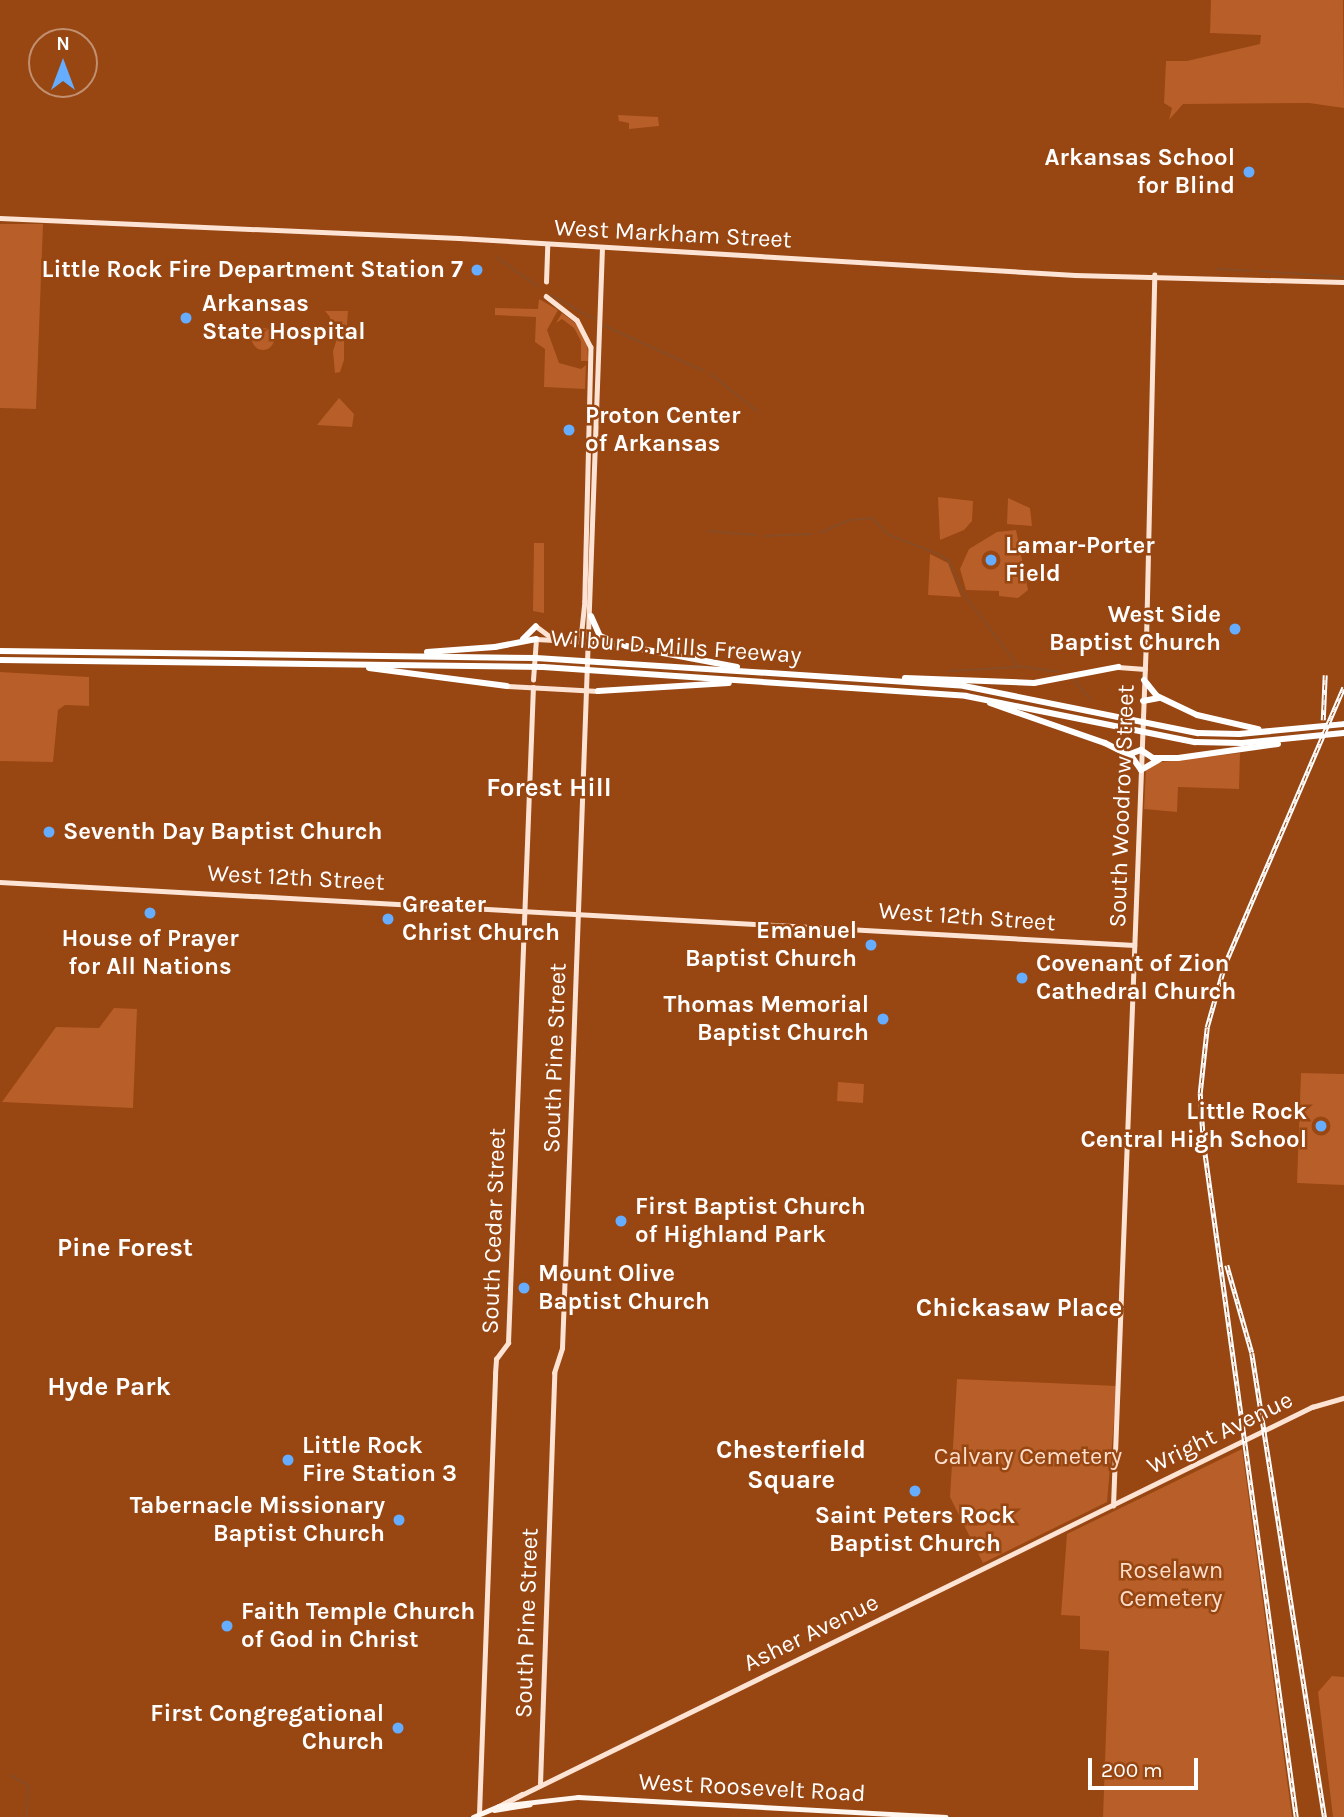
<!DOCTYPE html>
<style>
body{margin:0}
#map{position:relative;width:1344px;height:1817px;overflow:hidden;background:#984612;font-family:Karla,sans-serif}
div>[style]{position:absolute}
.green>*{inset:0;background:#b85e28}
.round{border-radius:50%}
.stream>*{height:2px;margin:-1px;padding:0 1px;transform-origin:1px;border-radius:1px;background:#894d25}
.secondary>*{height:4.5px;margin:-2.25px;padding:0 2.25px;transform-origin:2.25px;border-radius:2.25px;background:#fde3d3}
.primary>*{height:4.5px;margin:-2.25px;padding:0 2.25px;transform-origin:2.25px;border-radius:2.25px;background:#fff6f0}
.motorway>*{height:6px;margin:-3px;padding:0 3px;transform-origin:3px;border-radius:3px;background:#fff}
.rail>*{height:4.5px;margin-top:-2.25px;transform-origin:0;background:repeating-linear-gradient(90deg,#984612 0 5px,#fff 0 10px);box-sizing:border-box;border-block:2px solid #fff}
.dots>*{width:19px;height:19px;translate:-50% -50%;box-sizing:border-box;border:4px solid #984612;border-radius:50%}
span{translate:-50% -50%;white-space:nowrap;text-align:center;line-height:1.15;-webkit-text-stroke:5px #984612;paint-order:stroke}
.poi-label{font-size:24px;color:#fff;font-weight:700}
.right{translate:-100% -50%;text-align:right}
.left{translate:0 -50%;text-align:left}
.street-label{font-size:24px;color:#fff}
.park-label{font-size:24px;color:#fddecb}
.neighbourhood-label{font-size:26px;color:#fff;font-weight:700}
.north{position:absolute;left:28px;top:28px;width:70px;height:70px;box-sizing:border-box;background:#984612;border:2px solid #c19071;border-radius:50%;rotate:0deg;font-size:19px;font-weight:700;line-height:28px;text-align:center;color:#fff}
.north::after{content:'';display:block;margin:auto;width:24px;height:32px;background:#66adff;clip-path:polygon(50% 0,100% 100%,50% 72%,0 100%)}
.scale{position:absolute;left:1088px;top:1758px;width:110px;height:32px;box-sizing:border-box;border:4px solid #fff;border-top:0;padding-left:9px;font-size:21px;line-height:24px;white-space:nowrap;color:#fff;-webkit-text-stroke:5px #984612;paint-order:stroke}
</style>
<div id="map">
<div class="green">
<div style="clip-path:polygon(1211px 0,1343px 0,1344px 108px,1309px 103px,1183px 104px,1169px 120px,1172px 108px,1164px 103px,1166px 61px,1187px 61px,1260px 44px,1261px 35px,1210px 33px)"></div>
<div style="clip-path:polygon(618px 115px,658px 117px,659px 126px,629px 129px,629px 123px,619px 121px)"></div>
<div style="clip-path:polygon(0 224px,43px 224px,36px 409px,0 408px)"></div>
<div style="clip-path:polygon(539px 299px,558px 310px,547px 330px,559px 363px,581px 369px,586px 365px,585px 389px,544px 387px,545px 349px,535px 342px,536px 317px,495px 315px,495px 308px,538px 309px)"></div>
<div style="clip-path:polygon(348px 311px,347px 325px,337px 329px,330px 340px,330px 317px,325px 311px)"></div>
<div style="clip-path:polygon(562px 313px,579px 326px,587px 339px,588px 361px,581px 361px,581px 341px,574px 328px,562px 319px,556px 323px)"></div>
<div class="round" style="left:252px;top:328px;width:22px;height:22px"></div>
<div style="clip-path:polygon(344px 331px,344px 360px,340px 372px,335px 373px,333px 351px,339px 333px)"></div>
<div style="clip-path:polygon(339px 398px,354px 414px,352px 427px,317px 425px)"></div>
<div style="clip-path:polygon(938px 497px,973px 501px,972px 521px,964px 530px,940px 540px)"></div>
<div style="clip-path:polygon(1008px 498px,1030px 508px,1032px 526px,1007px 524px)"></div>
<div style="clip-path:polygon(1016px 530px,1028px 590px,1018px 598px,999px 596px,999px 591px,966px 590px,960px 569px,969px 549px,997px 532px)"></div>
<div style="clip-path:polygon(534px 543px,544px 543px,544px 613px,533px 611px)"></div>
<div style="clip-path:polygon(930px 554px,948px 563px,961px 597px,928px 595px)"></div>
<div style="clip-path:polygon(0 672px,89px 677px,89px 706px,65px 705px,58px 710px,53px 762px,0 761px)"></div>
<div style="clip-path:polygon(1240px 753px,1239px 789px,1178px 787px,1177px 812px,1144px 809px,1146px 769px,1153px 763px)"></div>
<div style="clip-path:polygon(114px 1008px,137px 1009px,133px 1108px,2px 1102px,56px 1027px,99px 1028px)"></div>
<div style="clip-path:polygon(1301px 1073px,1344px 1074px,1344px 1185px,1297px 1183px)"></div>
<div style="clip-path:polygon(838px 1082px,864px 1084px,863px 1103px,837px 1101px)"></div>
<div style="clip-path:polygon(957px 1379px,1117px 1386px,1107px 1502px,983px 1563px,950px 1497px)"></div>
<div style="clip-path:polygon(1242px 1449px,1292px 1817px,1103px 1817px,1109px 1651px,1080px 1649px,1080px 1616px,1061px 1615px,1067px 1534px)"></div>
<div style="clip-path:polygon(1332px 1676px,1344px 1677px,1344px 1817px,1333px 1817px,1318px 1692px)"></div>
</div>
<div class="stream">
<div style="left:496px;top:257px;width:52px;rotate:34.9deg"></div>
<div style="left:1217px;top:269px;width:34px;rotate:3deg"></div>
<div style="left:1259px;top:271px;width:85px;rotate:4deg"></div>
<div style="left:551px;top:295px;width:49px;rotate:29.2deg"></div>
<div style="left:603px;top:325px;width:111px;rotate:24.5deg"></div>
<div style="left:711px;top:374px;width:59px;rotate:38.8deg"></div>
<div style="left:708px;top:531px;width:48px;rotate:4.8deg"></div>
<div style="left:819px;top:533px;width:34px;rotate:-23deg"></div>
<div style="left:850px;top:520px;width:22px;rotate:-5deg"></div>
<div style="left:872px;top:518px;width:24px;rotate:45deg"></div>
<div style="left:889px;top:535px;width:50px;rotate:21deg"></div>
<div style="left:936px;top:553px;width:15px;rotate:32deg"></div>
<div style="left:949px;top:561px;width:35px;rotate:66deg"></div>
<div style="left:963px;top:593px;width:91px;rotate:53deg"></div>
<div style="left:1018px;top:666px;width:41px;rotate:8.3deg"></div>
<div style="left:764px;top:536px;width:48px;rotate:-2.4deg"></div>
<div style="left:949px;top:671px;width:70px;rotate:-3.3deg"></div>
<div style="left:1074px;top:680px;width:25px;rotate:50deg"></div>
<div style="left:10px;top:1775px;width:21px;rotate:29deg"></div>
<div style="left:28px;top:1785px;width:32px;rotate:92deg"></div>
</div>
<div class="secondary">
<div style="left:0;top:218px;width:459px;rotate:2.5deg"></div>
<div style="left:459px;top:238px;width:617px;rotate:3.44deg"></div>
<div style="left:1075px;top:275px;width:269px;rotate:1.5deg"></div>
<div style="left:546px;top:282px;width:37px;rotate:-88deg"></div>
<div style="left:546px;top:296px;width:39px;rotate:38deg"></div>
<div style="left:577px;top:320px;width:30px;rotate:63deg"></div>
<div style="left:591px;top:347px;width:254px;rotate:91.4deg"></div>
<div style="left:585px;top:601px;width:31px;rotate:96deg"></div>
<div style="left:582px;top:632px;width:13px;rotate:135deg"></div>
<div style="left:536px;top:626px;width:20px;rotate:37deg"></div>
<div style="left:1118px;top:667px;width:27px;rotate:4deg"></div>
<div style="left:533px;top:680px;width:41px;rotate:-85.8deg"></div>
<div style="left:536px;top:639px;width:55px;rotate:3.1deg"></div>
<div style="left:507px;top:686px;width:91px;rotate:3.1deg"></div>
<div style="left:0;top:882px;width:1136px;rotate:3.18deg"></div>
<div style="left:1113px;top:1506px;width:866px;rotate:-87.82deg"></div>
<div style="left:1146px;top:641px;width:366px;rotate:-88.7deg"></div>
<div style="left:540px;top:1784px;width:411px;rotate:-88deg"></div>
<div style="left:554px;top:1373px;width:26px;rotate:-72deg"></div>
<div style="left:562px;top:1348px;width:77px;rotate:-87.8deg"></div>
<div style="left:565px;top:1271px;width:1024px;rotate:-87.93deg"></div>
<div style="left:503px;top:1804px;width:21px;rotate:-28deg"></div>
<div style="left:499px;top:1806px;width:906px;rotate:-26.14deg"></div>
<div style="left:1312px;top:1407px;width:33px;rotate:-16deg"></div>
<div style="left:479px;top:1814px;width:440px;rotate:-87.9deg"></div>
<div style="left:495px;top:1374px;width:15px;rotate:-86deg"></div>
<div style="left:496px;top:1359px;width:20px;rotate:-53deg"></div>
<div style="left:508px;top:1343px;width:53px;rotate:-87.8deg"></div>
<div style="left:510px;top:1290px;width:603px;rotate:-87.82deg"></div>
</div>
<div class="primary">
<div style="left:494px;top:1810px;width:36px;rotate:-9deg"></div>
<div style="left:473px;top:1817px;width:28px;rotate:-23deg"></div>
<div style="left:499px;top:1806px;width:80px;rotate:-6.5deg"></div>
<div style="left:578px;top:1797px;width:368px;rotate:3.1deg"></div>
</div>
<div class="motorway">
<div style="left:591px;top:616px;width:22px;rotate:66deg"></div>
<div style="left:600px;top:636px;width:28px;rotate:21deg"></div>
<div style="left:626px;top:646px;width:113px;rotate:10.7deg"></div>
<div style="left:523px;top:639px;width:18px;rotate:-45deg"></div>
<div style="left:591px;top:642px;width:22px;rotate:8deg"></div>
<div style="left:0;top:651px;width:536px;rotate:0.75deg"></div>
<div style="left:536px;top:658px;width:429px;rotate:3.7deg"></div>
<div style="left:964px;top:686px;width:239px;rotate:11.4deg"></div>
<div style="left:1198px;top:733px;width:41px;rotate:1.4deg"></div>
<div style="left:1239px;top:734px;width:105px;rotate:-5.4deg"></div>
<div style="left:427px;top:652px;width:68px;rotate:-4.2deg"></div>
<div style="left:495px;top:647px;width:42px;rotate:-11deg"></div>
<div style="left:0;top:660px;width:543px;rotate:0.74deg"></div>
<div style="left:543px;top:667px;width:424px;rotate:3.9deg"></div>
<div style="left:966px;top:696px;width:234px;rotate:11.4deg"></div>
<div style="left:1195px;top:742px;width:47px;rotate:1.2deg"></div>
<div style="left:1242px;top:743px;width:102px;rotate:-5.6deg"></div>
<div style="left:369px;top:668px;width:139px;rotate:7.4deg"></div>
<div style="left:905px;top:678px;width:129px;rotate:2.2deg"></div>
<div style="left:1034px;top:683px;width:86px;rotate:-10.8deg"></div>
<div style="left:1144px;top:680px;width:21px;rotate:51deg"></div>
<div style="left:1157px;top:696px;width:44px;rotate:25.4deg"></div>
<div style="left:1197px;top:715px;width:63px;rotate:12.9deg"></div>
<div style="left:598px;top:691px;width:131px;rotate:-3.5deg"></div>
<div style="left:1143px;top:701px;width:16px;rotate:-11deg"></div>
<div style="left:990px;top:703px;width:122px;rotate:19.2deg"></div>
<div style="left:1105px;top:743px;width:30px;rotate:27deg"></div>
<div style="left:1132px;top:757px;width:16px;rotate:55deg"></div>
<div style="left:1141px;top:770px;width:22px;rotate:-30deg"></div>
<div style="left:1130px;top:754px;width:12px;rotate:-20deg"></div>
<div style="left:1141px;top:750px;width:14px;rotate:34deg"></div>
<div style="left:1153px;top:758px;width:25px"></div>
<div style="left:1178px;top:758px;width:101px;rotate:-8deg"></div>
</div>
<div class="rail">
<div style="left:1323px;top:720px;width:45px;rotate:-87.5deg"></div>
<div style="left:1227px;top:1265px;width:91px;rotate:74.1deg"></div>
<div style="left:1252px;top:1353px;width:470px;rotate:81.1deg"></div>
<div style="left:1296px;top:1817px;width:682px;rotate:-97.83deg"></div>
<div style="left:1203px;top:1141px;width:48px;rotate:-93.6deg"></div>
<div style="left:1200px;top:1093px;width:66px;rotate:-83.9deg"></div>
<div style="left:1207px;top:1027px;width:66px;rotate:-74.1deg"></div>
<div style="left:1225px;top:964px;width:301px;rotate:-66.8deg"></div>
</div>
<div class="dots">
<div style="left:1249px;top:172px;background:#66adff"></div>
<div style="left:477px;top:270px;background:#66adff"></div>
<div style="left:186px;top:318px;background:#66adff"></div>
<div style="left:569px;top:430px;background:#66adff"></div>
<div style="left:991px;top:560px;background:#66adff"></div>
<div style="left:1235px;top:629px;background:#66adff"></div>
<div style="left:49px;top:832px;background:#66adff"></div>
<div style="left:150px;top:913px;background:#66adff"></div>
<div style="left:388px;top:919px;background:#66adff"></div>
<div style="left:871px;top:945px;background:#66adff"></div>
<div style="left:1022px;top:978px;background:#66adff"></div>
<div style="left:883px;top:1019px;background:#66adff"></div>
<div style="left:1321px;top:1126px;background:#66adff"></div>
<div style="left:621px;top:1221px;background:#66adff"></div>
<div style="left:524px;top:1288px;background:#66adff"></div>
<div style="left:288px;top:1460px;background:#66adff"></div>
<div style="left:915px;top:1491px;background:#66adff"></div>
<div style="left:399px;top:1520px;background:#66adff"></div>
<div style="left:227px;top:1626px;background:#66adff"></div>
<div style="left:398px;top:1728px;background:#66adff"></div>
</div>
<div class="poi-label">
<span class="right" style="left:1235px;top:172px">Arkansas School<br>for Blind</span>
<span class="right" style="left:463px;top:270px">Little Rock Fire Department Station 7</span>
<span class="left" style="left:202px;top:318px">Arkansas<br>State Hospital</span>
<span class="left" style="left:585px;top:430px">Proton Center<br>of Arkansas</span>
<span class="left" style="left:1005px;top:560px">Lamar-Porter<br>Field</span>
<span class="right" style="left:1221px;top:629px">West Side<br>Baptist Church</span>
<span class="left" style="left:63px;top:832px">Seventh Day Baptist Church</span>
<span class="left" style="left:402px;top:919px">Greater<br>Christ Church</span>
<span class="right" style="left:857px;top:945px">Emanuel<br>Baptist Church</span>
<span style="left:150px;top:953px">House of Prayer<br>for All Nations</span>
<span class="left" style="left:1036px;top:978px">Covenant of Zion<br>Cathedral Church</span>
<span class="right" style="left:869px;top:1019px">Thomas Memorial<br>Baptist Church</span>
<span class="right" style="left:1307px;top:1126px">Little Rock<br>Central High School</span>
<span class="left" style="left:635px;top:1221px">First Baptist Church<br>of Highland Park</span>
<span class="left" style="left:538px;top:1288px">Mount Olive<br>Baptist Church</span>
<span class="left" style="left:302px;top:1460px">Little Rock<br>Fire Station 3</span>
<span class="right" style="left:385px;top:1520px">Tabernacle Missionary<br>Baptist Church</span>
<span style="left:915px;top:1530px">Saint Peters Rock<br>Baptist Church</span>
<span class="left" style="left:241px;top:1626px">Faith Temple Church<br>of God in Christ</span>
<span class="right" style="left:384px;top:1728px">First Congregational<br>Church</span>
</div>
<div class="street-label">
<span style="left:673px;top:234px;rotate:3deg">West Markham Street</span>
<span style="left:676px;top:647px;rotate:4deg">Wilbur D. Mills Freeway</span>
<span style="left:1122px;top:806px;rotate:-88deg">South Woodrow Street</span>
<span style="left:296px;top:878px;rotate:3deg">West 12th Street</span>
<span style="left:967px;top:917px;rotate:4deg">West 12th Street</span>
<span style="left:555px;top:1058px;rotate:-88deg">South Pine Street</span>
<span style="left:494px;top:1231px;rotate:-88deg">South Cedar Street</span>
<span style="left:1220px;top:1433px;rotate:-26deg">Wright Avenue</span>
<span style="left:527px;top:1623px;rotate:-88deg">South Pine Street</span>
<span style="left:811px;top:1633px;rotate:-26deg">Asher Avenue</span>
<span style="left:752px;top:1788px;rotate:3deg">West Roosevelt Road</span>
</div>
<div class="park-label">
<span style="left:1028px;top:1457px">Calvary Cemetery</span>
<span style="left:1171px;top:1585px">Roselawn<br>Cemetery</span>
</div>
<div class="neighbourhood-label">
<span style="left:549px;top:788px">Forest Hill</span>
<span style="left:125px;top:1248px">Pine Forest</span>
<span style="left:1019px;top:1308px">Chickasaw Place</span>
<span style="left:109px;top:1387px">Hyde Park</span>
<span style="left:791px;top:1465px">Chesterfield<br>Square</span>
</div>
<div class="north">N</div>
<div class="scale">200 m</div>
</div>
